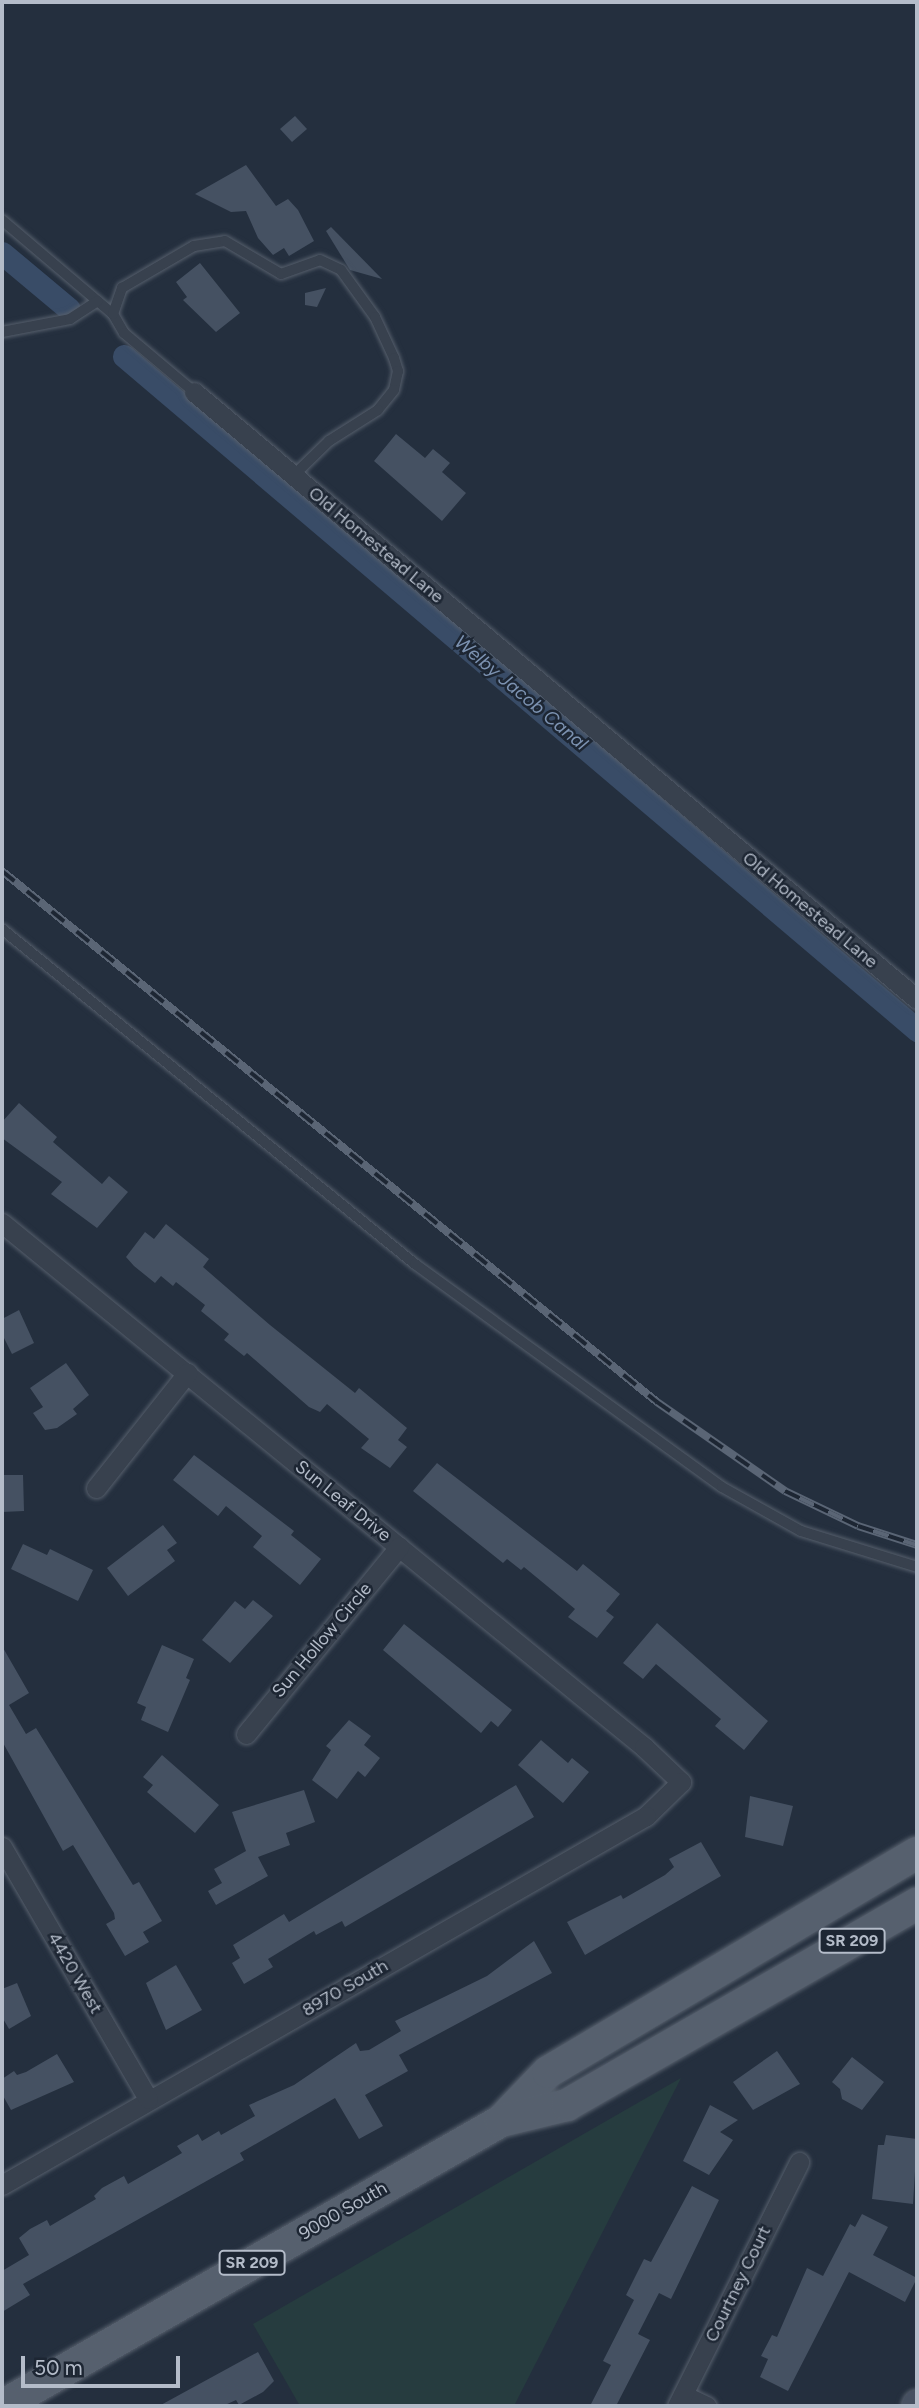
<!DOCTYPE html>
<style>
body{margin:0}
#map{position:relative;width:919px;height:2408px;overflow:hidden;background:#242f3e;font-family:Figtree,sans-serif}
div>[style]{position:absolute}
.green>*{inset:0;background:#263c3f}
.canal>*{height:23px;margin:-11.5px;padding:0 11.5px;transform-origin:11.5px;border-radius:11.5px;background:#394c67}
.building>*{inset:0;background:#455162}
.roads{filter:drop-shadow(0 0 2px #565f6c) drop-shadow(0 0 2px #565f6c)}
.service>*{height:10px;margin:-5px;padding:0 5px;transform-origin:5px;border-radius:5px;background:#38414e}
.minor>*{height:19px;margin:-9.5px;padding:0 9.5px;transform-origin:9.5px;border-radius:9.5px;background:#38414e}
.secondary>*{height:28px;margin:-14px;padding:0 14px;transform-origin:14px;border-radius:14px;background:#465061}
.primary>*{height:32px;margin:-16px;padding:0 16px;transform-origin:16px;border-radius:16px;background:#56606e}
.rail>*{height:8px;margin-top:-4px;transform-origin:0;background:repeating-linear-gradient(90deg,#1d2633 0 16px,#5a6575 0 32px);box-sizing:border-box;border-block:2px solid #5a6575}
span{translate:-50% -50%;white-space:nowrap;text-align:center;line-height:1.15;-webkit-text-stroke:5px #1d2633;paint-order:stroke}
.shield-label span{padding:2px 5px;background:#1d2633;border:2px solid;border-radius:5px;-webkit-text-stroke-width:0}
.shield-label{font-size:16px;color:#b4bcc9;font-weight:700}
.street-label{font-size:18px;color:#b4bcc9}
.water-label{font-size:19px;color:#7c92b1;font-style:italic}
.frame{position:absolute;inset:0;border:4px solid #b4bcc9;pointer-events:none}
.scale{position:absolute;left:21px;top:2356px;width:159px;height:32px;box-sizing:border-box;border:4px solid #b4bcc9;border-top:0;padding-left:9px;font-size:21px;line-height:24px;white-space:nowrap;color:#b4bcc9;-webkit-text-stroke:5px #1d2633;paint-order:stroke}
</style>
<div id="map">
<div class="green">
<div style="clip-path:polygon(681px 2078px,514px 2406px,300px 2406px,253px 2324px)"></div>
</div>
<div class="canal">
<div style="left:2px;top:253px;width:87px;rotate:39.9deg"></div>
<div style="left:124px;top:356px;width:1041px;rotate:40.36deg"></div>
</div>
<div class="building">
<div style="clip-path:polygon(295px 116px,307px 129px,292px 142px,280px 129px)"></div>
<div style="clip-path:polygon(246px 165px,276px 206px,288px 199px,298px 210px,314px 241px,289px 256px,284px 248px,273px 255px,258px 238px,246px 211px,231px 212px,195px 194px)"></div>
<div style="clip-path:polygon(331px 227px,382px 279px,350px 270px,326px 231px)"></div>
<div style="clip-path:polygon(200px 263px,240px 313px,216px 332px,183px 300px,187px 297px,176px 282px)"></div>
<div style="clip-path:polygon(326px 288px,317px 307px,305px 305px,305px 293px)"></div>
<div style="clip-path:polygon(396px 434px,425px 458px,433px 449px,450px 463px,442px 472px,466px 493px,442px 521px,374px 461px)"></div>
<div style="clip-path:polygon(19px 1103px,57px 1137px,53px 1142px,102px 1184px,109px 1176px,128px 1192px,97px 1228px,51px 1194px,62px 1182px,2px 1138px,2px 1122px)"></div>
<div style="clip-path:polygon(166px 1224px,209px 1259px,203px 1267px,270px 1325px,355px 1393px,359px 1388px,407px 1428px,398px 1440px,407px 1447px,390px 1468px,361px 1448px,369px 1439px,327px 1404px,320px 1412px,309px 1407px,247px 1353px,244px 1356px,224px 1340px,229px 1334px,201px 1311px,205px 1305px,176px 1282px,173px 1286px,161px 1276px,155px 1283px,134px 1266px,126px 1257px,145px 1232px,154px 1239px)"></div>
<div style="clip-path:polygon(19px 1310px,34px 1343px,12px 1354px,2px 1334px,2px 1319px)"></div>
<div style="clip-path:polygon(66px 1363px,89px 1395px,73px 1409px,77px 1414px,57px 1428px,45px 1430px,33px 1413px,43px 1407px,30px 1388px)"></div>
<div style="clip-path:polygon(194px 1455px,294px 1531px,291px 1535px,321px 1559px,300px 1585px,253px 1547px,262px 1536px,226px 1506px,218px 1516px,173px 1480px)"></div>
<div style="clip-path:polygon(437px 1463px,577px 1571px,583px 1564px,620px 1594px,606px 1611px,614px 1617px,597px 1638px,568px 1617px,575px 1609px,524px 1567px,521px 1570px,507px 1559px,503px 1563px,413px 1491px)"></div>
<div style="clip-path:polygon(2px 1475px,23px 1475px,24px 1511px,2px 1512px)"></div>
<div style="clip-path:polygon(163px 1525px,177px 1543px,167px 1550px,175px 1561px,128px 1596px,107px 1568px)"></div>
<div style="clip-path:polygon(23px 1544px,47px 1555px,50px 1549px,93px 1570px,78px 1601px,11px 1569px)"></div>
<div style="clip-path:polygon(253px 1600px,273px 1616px,230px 1663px,202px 1640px,235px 1601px,245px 1609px)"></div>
<div style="clip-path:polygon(657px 1623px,768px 1721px,744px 1750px,715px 1726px,721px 1719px,656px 1664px,643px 1679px,623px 1663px)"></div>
<div style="clip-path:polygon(404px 1624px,512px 1710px,498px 1727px,491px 1721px,481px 1733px,383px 1650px)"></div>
<div style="clip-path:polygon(162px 1645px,194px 1659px,186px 1678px,190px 1680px,168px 1732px,141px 1720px,146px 1707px,137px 1703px)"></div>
<div style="clip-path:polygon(2px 1646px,29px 1693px,9px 1705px,26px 1734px,36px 1728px,133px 1885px,139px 1882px,162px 1921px,143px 1932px,149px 1942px,125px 1956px,106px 1924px,115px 1919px,114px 1913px,73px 1845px,63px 1851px,2px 1741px)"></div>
<div style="clip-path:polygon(349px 1720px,371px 1736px,364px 1745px,380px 1758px,365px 1777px,358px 1771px,337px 1799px,312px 1780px,331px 1750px,326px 1746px)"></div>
<div style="clip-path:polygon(541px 1740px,568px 1763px,572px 1758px,589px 1772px,563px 1803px,518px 1765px)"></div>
<div style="clip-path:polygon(162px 1755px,219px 1805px,195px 1833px,147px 1792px,153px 1785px,143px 1777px)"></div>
<div style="clip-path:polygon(516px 1785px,534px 1817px,345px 1927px,342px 1921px,316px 1935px,314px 1931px,268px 1959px,273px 1967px,244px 1984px,232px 1963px,240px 1958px,233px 1945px,284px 1914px,289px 1922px)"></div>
<div style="clip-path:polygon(304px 1790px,315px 1822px,286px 1833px,290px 1845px,258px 1857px,268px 1876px,216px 1905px,208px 1891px,222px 1883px,214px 1869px,246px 1851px,232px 1812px)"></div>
<div style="clip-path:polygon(750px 1796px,793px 1806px,783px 1846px,745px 1837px)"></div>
<div style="clip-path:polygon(701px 1842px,721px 1876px,585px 1955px,567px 1922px,621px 1895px,623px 1899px,665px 1875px,674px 1867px,669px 1859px)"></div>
<div style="clip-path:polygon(534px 1941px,552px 1973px,399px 2055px,408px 2071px,365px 2095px,383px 2126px,359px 2139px,335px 2098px,240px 2153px,244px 2160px,23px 2284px,30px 2295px,2px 2312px,2px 2271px,29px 2255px,19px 2238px,30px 2229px,47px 2220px,50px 2226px,96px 2199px,94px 2196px,102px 2188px,124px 2176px,128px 2184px,182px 2153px,177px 2146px,198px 2134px,202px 2141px,219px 2131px,221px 2135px,255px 2116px,249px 2105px,294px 2085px,356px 2043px,360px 2051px,369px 2050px,401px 2031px,395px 2021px,487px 1976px)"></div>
<div style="clip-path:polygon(176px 1965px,202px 2010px,166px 2030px,146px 1983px)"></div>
<div style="clip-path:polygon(17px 1983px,31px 2016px,9px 2029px,2px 2017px,2px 1989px)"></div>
<div style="clip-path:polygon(777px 2051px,800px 2084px,753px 2110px,733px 2082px)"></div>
<div style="clip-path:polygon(57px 2054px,74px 2082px,11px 2110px,2px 2094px,2px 2079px,14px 2071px,17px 2075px,26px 2072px)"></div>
<div style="clip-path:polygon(852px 2057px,884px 2082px,862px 2110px,842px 2099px,840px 2089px,832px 2082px)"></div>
<div style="clip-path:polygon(710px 2105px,738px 2120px,720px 2132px,733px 2140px,709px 2175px,683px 2161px)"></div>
<div style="clip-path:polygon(886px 2135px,917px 2139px,913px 2204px,872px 2199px,878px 2145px,884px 2145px)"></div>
<div style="clip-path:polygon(692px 2186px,719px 2200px,671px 2299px,659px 2293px,638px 2334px,650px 2340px,616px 2406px,590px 2406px,611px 2365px,603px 2361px,634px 2300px,626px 2295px,644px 2259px,651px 2262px)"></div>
<div style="clip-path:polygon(862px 2214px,888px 2227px,873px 2255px,917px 2278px,905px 2302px,849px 2272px,788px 2391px,760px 2377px,768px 2359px,761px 2356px,772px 2335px,777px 2337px,807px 2268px,823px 2276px,850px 2224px,855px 2227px)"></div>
<div style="clip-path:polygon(258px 2352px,274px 2381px,263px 2392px,239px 2405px,236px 2400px,223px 2406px,159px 2406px)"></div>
</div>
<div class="roads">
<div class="service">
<div style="left:2px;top:220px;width:145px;rotate:40.3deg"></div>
<div style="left:113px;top:314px;width:22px;rotate:60deg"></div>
<div style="left:124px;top:333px;width:92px;rotate:40.1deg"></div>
<div style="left:113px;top:314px;width:28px;rotate:-71deg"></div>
<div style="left:122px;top:288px;width:83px;rotate:-30.3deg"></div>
<div style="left:194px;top:246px;width:31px;rotate:-9deg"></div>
<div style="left:225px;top:241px;width:65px;rotate:30.5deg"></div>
<div style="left:281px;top:274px;width:41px;rotate:-19.7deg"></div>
<div style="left:320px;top:260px;width:23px;rotate:25deg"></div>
<div style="left:341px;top:270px;width:58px;rotate:54.1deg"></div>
<div style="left:375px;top:317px;width:45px;rotate:65.1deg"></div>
<div style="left:394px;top:358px;width:14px;rotate:73deg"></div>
<div style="left:398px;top:371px;width:19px;rotate:102deg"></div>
<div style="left:394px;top:390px;width:26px;rotate:129deg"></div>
<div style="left:378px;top:410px;width:58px;rotate:147.7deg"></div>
<div style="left:329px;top:441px;width:50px;rotate:135.8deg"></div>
<div style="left:2px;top:332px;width:69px;rotate:-10.8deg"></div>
<div style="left:70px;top:319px;width:33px;rotate:-33deg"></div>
<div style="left:2px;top:929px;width:532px;rotate:39.05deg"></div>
<div style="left:415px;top:1264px;width:379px;rotate:36deg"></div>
<div style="left:722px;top:1487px;width:90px;rotate:29.1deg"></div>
<div style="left:801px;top:1531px;width:121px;rotate:17.2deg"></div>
</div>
<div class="minor">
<div style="left:194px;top:392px;width:944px;rotate:40.02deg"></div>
<div style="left:2px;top:1223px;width:829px;rotate:39.22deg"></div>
<div style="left:644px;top:1747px;width:51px;rotate:43.4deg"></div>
<div style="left:681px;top:1782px;width:49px;rotate:135.8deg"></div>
<div style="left:646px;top:1816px;width:742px;rotate:150.19deg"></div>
<div style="left:96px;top:1488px;width:147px;rotate:-51.6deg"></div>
<div style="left:246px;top:1734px;width:242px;rotate:-50.7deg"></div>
<div style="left:2px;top:1847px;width:291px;rotate:59.9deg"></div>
<div style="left:683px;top:2395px;width:26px;rotate:25deg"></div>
<div style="left:677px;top:2406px;width:273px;rotate:-63.4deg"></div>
</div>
<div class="secondary">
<div style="left:916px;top:2406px;width:2px;rotate:-63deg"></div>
</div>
<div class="primary">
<div style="left:501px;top:2121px;width:68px;rotate:-46.2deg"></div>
<div style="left:548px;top:2072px;width:429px;rotate:-30.7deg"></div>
<div style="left:2px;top:2406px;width:575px;rotate:-29.73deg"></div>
<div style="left:501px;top:2121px;width:68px;rotate:-13.6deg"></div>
<div style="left:567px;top:2105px;width:404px;rotate:-29.9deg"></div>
</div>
</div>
<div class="rail">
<div style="left:2px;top:871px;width:843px;rotate:39.03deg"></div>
<div style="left:657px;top:1402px;width:156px;rotate:34.8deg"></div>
<div style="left:785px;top:1491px;width:81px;rotate:25.6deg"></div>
<div style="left:858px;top:1526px;width:62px;rotate:17.9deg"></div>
</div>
<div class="shield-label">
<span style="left:852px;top:1941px">SR 209</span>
<span style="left:252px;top:2263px">SR 209</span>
</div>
<div class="street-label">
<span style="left:376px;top:545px;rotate:40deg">Old Homestead Lane</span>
<span style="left:810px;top:910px;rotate:40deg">Old Homestead Lane</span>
<span style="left:343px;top:1501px;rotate:39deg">Sun Leaf Drive</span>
<span style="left:322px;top:1640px;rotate:-50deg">Sun Hollow Circle</span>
<span style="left:75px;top:1973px;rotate:60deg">4420 West</span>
<span style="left:345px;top:1988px;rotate:-30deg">8970 South</span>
<span style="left:343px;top:2211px;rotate:-30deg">9000 South</span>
<span style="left:738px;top:2284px;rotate:-64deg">Courtney Court</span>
</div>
<div class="water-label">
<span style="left:521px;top:693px;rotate:40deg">Welby Jacob Canal</span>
</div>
<div class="frame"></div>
<div class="scale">50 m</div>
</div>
